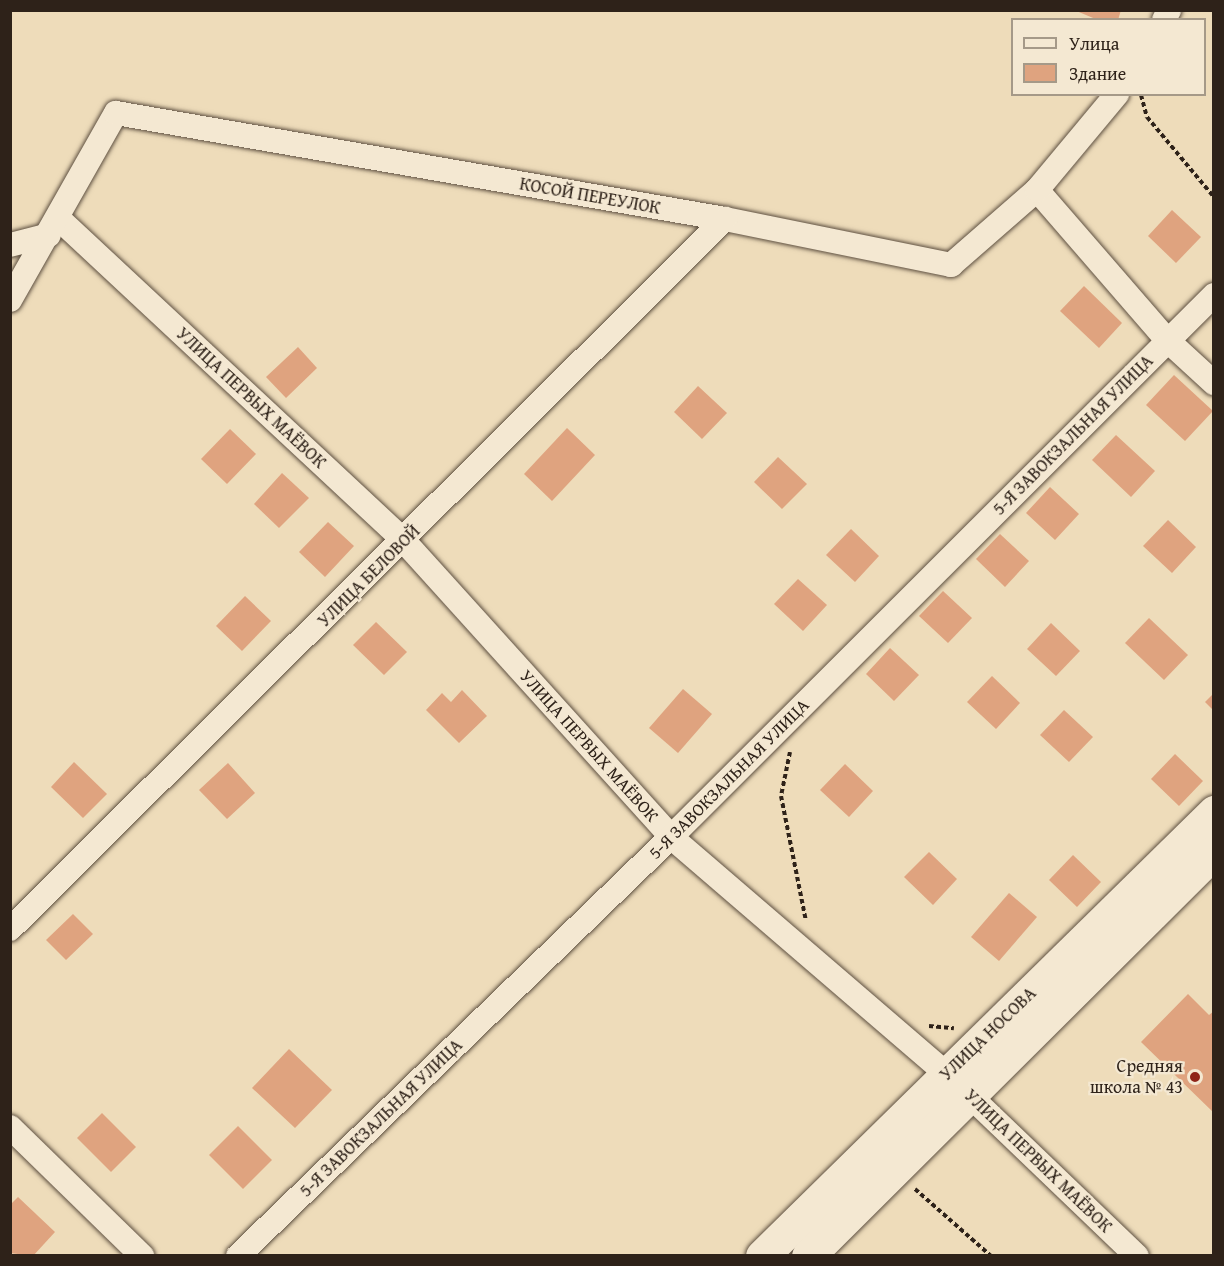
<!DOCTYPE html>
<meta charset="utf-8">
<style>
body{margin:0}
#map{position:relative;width:1224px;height:1266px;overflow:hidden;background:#eedcba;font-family:"Gentium Book Plus",serif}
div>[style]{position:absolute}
.building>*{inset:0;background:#dfa37f}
.path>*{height:4px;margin-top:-2px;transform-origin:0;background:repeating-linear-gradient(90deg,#2e2219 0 4.5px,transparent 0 7.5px)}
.roads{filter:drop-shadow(0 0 2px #5e5041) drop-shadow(0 0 2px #5e5041)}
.street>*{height:24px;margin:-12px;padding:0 12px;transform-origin:12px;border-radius:12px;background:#f4e8d2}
.secondary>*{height:33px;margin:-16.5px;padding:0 16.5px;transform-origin:16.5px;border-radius:16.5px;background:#f4e8d2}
.dots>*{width:16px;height:16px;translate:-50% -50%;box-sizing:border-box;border:3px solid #f4e8d2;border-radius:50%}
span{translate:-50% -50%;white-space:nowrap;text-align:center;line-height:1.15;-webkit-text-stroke:4.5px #f4e8d2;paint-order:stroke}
.street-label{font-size:18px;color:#2e2219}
.poi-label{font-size:18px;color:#2e2219}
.right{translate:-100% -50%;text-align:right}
.frame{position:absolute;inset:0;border:12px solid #2e2219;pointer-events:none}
.legend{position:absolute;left:1011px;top:18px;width:195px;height:78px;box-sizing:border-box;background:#f4e8d2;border:2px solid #a59988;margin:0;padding:8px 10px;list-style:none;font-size:18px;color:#2e2219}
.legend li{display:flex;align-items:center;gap:12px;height:30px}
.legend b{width:30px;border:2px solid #a59988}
</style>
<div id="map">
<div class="building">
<div style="clip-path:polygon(1074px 10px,1121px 10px,1118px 20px,1098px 20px)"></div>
<div style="clip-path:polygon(1172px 210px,1201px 237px,1176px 263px,1148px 236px)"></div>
<div style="clip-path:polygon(1084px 286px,1122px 323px,1099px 348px,1060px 311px)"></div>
<div style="clip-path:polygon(298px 347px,317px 368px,286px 398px,266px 377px)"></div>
<div style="clip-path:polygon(1174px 375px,1213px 411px,1185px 441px,1146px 405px)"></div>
<div style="clip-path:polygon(698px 386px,727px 413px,702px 439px,674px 412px)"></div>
<div style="clip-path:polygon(567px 428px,595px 455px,552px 501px,524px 474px)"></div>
<div style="clip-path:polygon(230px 429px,256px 454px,227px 484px,201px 459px)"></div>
<div style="clip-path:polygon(1116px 435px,1155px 471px,1131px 497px,1092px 460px)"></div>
<div style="clip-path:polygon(778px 457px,807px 484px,782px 509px,754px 482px)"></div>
<div style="clip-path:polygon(282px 473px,309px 498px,279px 528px,254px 504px)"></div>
<div style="clip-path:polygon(1050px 487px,1079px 514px,1055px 540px,1026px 513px)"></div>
<div style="clip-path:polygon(1168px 520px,1196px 547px,1172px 573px,1143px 546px)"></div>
<div style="clip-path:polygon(328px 522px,354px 546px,325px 577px,299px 552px)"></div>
<div style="clip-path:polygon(851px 529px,879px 556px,855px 582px,826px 555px)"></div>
<div style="clip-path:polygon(1000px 534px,1029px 561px,1005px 587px,976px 559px)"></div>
<div style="clip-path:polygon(798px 579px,827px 605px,803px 631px,774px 604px)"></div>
<div style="clip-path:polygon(943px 591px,972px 618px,948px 643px,919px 616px)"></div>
<div style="clip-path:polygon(245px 596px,271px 621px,242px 651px,216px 626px)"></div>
<div style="clip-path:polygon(1149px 618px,1188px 655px,1164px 680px,1125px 643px)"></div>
<div style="clip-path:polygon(376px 622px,407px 652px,384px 675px,353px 645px)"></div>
<div style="clip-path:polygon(1051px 623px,1080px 651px,1056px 676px,1027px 649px)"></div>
<div style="clip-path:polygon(890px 648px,919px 675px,894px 701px,866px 674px)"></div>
<div style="clip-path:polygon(992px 676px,1020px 703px,996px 729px,967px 702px)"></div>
<div style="clip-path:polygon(683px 689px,712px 714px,678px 753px,649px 728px)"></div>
<div style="clip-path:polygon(462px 690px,487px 716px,459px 743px,426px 710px,442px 693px,451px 702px)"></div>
<div style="clip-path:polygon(1214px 693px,1214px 711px,1205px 702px)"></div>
<div style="clip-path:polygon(1064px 710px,1093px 737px,1069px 762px,1040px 735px)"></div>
<div style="clip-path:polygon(1175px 754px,1203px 781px,1179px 806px,1151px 779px)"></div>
<div style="clip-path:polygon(74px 762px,107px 794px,83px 818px,51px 787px)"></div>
<div style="clip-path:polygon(228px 763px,255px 793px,227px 819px,199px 790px)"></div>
<div style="clip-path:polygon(845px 764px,873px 791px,849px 817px,820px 790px)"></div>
<div style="clip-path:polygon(929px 852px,957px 879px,933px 905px,904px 877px)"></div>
<div style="clip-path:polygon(1073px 855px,1101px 882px,1077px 907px,1049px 880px)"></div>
<div style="clip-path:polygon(1009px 893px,1037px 917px,999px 961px,971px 937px)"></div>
<div style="clip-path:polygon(73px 914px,93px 934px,66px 960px,46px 940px)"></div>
<div style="clip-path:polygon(1188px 994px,1209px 1015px,1214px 1011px,1214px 1113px,1141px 1042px)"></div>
<div style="clip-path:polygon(289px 1049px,332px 1090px,295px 1128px,252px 1088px)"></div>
<div style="clip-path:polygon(102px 1113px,136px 1147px,111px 1172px,77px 1138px)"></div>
<div style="clip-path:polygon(238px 1126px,272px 1160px,243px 1189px,209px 1155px)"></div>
<div style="clip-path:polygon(18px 1197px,55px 1232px,33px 1256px,10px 1253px,10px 1205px)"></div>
</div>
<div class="path">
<div style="left:1141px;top:95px;width:23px;rotate:75deg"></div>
<div style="left:1147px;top:117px;width:104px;rotate:50.1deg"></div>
<div style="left:790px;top:752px;width:45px;rotate:101.6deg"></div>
<div style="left:781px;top:796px;width:127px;rotate:78.7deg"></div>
<div style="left:929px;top:1026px;width:25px;rotate:5deg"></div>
<div style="left:915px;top:1189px;width:101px;rotate:41.4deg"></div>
</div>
<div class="roads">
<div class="street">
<div style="left:1164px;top:20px;width:11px;rotate:-63deg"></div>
<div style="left:1037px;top:190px;width:198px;rotate:49.1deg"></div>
<div style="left:1167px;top:340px;width:64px;rotate:42.5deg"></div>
<div style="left:59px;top:219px;width:472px;rotate:43deg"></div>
<div style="left:404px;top:541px;width:399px;rotate:47.9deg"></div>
<div style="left:671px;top:837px;width:364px;rotate:40.7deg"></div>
<div style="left:947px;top:1074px;width:263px;rotate:43.8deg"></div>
<div style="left:10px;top:245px;width:40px;rotate:-14.4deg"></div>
<div style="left:10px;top:300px;width:215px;rotate:-60.5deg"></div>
<div style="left:116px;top:113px;width:618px;rotate:9.87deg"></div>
<div style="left:725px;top:219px;width:231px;rotate:11.5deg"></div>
<div style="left:951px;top:265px;width:114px;rotate:-41.1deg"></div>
<div style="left:1037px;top:190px;width:125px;rotate:-50.2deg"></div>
<div style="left:10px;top:929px;width:1008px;rotate:-44.8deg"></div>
<div style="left:10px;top:1127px;width:185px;rotate:44.3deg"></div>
<div style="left:238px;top:1256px;width:603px;rotate:-44.06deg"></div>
<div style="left:671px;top:837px;width:767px;rotate:-44.95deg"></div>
</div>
<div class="secondary">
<div style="left:762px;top:1256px;width:634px;rotate:-44.49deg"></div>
<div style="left:808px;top:1256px;width:573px;rotate:-44.86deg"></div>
</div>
</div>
<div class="dots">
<div style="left:1195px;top:1077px;background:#8f2418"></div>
</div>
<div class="street-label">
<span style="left:590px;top:196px;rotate:10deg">КОСОЙ ПЕРЕУЛОК</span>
<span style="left:251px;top:398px;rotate:43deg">УЛИЦА ПЕРВЫХ МАЁВОК</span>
<span style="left:1073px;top:435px;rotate:-45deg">5-Я ЗАВОКЗАЛЬНАЯ УЛИЦА</span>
<span style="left:369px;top:576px;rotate:-45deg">УЛИЦА БЕЛОВОЙ</span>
<span style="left:589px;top:746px;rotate:48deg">УЛИЦА ПЕРВЫХ МАЁВОК</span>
<span style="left:729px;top:779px;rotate:-45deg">5-Я ЗАВОКЗАЛЬНАЯ УЛИЦА</span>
<span style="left:988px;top:1034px;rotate:-44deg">УЛИЦА НОСОВА</span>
<span style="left:381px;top:1118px;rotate:-44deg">5-Я ЗАВОКЗАЛЬНАЯ УЛИЦА</span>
<span style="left:1038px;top:1161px;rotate:44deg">УЛИЦА ПЕРВЫХ МАЁВОК</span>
</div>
<div class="poi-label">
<span class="right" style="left:1183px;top:1077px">Средняя<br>школа № 43</span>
</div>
<div class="frame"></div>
<ul class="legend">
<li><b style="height:8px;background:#f4e8d2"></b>Улица</li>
<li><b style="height:16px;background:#dfa37f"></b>Здание</li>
</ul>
</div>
